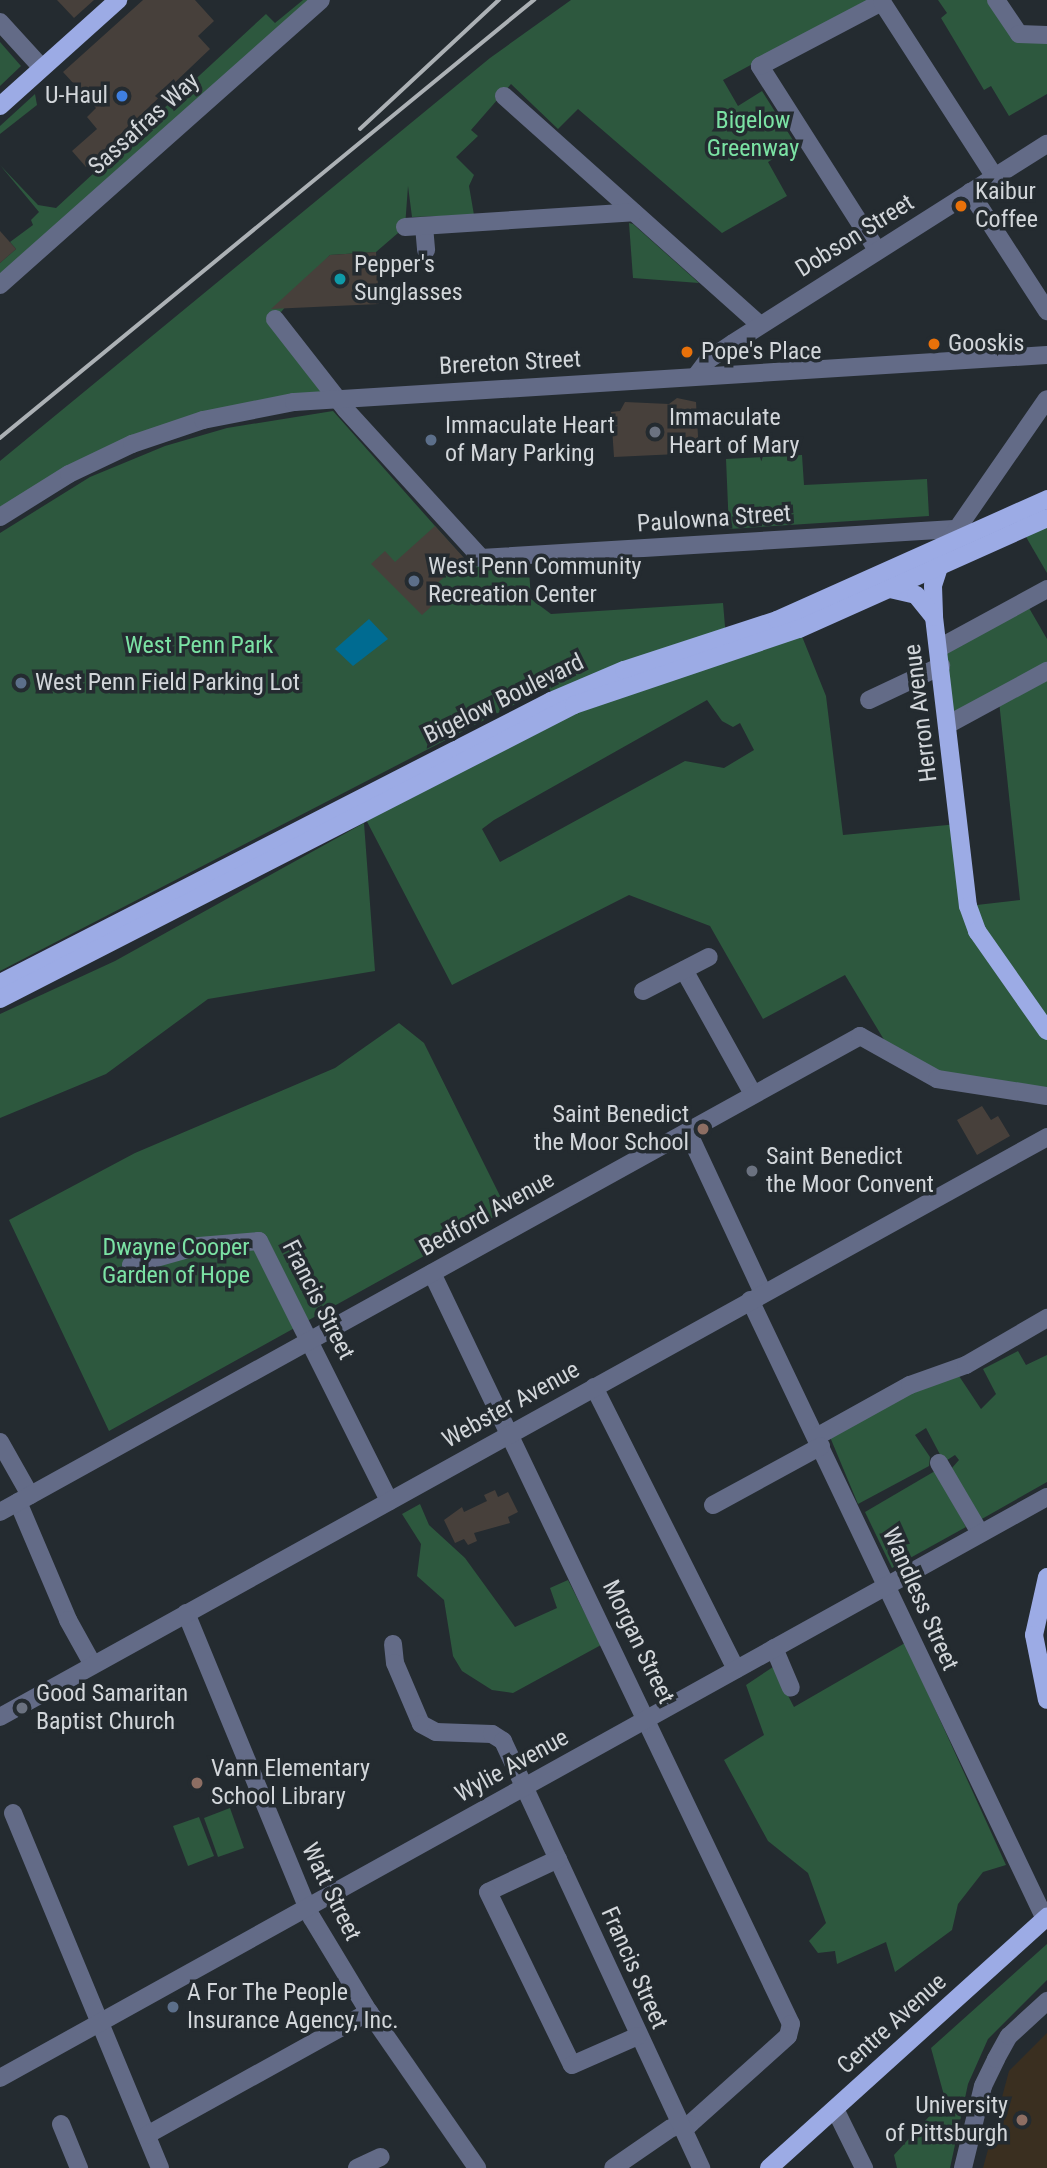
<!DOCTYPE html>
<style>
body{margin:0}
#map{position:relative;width:1047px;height:2168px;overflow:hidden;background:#242b30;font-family:"Roboto Condensed",sans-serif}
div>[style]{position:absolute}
.education>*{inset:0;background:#3a2f20}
.green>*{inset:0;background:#2d583e}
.water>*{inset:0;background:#006b91}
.building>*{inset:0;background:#47403b}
.minor>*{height:18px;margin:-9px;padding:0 9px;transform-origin:9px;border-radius:9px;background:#636b87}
.major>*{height:18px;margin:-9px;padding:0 9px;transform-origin:9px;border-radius:9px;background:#9cabe5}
.rail>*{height:3.5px;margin:-1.75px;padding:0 1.75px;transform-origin:1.75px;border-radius:1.75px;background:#acb1b5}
.dots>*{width:19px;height:19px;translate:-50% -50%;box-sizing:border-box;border:4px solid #242b30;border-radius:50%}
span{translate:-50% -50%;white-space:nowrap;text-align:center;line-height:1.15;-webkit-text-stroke:7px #242b30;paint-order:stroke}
.poi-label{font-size:24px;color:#d2d6da}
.right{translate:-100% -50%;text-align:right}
.left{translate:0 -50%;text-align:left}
.park-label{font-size:24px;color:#7be2a4}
.street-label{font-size:24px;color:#d2d6da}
</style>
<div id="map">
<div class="education">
<div style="clip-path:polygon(1047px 2033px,1047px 2168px,983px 2168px,1009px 2071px)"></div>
</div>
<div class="green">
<div style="clip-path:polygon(303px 0,311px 0,0 276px,0 263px,16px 249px,10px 242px,33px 225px,31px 220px,39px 212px,0 165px,38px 205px,56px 208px,266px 14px,275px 23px)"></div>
<div style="clip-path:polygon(571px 0,870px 0,723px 80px,738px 106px,762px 91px,796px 145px,768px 162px,787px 196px,722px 233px,578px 109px,558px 129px,511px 84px,471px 130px,478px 136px,456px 157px,474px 175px,469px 186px,474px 215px,412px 217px,408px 186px,405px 227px,376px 252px,330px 255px,275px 319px,337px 398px,164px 433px,0 517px,0 461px,490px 58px)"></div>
<div style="clip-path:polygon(938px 0,996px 0,1010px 27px,1047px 35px,1047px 94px,1009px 116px,991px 86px,984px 90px,941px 18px,947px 13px)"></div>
<div style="clip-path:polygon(0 42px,21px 66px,0 86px)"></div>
<div style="clip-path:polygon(35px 94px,37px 105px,0 134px,0 126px)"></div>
<div style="clip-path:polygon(629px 223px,633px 224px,699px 283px,633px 278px)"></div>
<div style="clip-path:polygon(333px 411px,467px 562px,528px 555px,531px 599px,551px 614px,723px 603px,726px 638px,556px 699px,548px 687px,0 971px,0 533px,90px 477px,165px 446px,227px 428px)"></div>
<div style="clip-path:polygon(802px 455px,804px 485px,927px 479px,929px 516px,729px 529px,726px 459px)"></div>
<div style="clip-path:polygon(1047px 518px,1047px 573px,1022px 530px)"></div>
<div style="clip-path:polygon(evenodd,1025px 601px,1047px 639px,1047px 1096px,956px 1084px,892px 1053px,845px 975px,763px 1019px,710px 926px,629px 895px,452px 985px,362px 812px,536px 723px,799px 629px,826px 696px,843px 835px,958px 824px,968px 906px,1020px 900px,999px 701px,947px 725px,939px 648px,1025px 601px,707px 700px,722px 721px,733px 727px,740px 723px,754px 750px,724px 768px,685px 761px,500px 862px,482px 829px,494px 820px,707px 700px)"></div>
<div style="clip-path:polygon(364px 823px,375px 971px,208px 999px,106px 1074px,0 1118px,0 1014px,115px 961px)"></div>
<div style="clip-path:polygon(399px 1023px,424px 1043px,507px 1210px,109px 1431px,9px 1220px,135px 1153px,335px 1068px)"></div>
<div style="clip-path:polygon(1018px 1351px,1026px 1365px,1047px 1355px,1047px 1482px,980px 1520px,951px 1469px,959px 1460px,955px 1455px,944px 1462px,926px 1428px,915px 1435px,930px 1457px,929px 1466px,858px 1504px,830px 1437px,910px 1393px,959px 1376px,981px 1409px,996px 1394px,983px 1369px)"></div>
<div style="clip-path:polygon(935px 1471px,966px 1527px,892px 1568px,865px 1512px)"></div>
<div style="clip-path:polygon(420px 1504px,429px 1525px,465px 1558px,515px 1627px,557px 1608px,550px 1588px,568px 1580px,601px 1645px,513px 1693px,492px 1690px,462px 1671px,453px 1656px,444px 1600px,417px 1576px,421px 1544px,402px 1514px)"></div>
<div style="clip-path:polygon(905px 1643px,1006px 1865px,983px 1872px,958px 1904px,952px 1930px,895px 1972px,886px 1942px,837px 1964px,835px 1951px,818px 1953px,809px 1941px,826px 1923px,808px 1873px,768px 1841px,724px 1760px,764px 1735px,746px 1685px,773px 1667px,794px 1707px)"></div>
<div style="clip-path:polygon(230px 1808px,244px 1848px,218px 1857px,204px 1818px)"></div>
<div style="clip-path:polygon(199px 1817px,214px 1856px,188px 1866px,173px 1826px)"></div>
<div style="clip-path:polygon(1047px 1944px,1047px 1980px,988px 2039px,968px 2084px,950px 2168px,897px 2168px,894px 2155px,945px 2099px,931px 2048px)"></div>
</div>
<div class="water">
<div style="clip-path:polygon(369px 619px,388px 639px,353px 666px,335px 649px)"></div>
</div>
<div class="building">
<div style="clip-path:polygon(57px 0,94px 0,74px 18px)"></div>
<div style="clip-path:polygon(143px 0,195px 0,214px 21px,198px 36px,210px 49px,86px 167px,72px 151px,97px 129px,87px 117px,96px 108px,63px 72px)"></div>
<div style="clip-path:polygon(0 231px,16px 249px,0 263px)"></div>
<div style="clip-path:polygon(376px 252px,379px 304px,271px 309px,330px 255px)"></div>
<div style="clip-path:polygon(677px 398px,696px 402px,699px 453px,614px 457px,611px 412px,620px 411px,625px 402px,669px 404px)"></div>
<div style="clip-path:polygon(435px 526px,465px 559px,426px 593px,435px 603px,422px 615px,371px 564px,385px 551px,395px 562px)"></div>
<div style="clip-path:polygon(982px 1106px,991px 1120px,998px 1116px,1010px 1136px,977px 1155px,957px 1120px)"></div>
<div style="clip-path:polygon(495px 1490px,498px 1497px,508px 1492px,518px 1512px,508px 1517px,510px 1523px,474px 1533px,477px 1541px,468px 1545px,464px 1539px,455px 1543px,444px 1520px,462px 1507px,464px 1512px,487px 1501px,484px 1495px)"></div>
</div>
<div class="minor">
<div style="left:996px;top:0;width:41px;rotate:55.9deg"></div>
<div style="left:1019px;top:34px;width:28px;rotate:2deg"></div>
<div style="left:0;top:22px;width:62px;rotate:47.6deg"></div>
<div style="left:504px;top:96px;width:343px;rotate:41.8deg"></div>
<div style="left:970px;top:192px;width:142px;rotate:57.1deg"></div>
<div style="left:424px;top:226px;width:24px;rotate:85deg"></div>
<div style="left:405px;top:227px;width:229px;rotate:-3.7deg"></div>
<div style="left:877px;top:250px;width:218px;rotate:-122.5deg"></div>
<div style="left:760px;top:66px;width:138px;rotate:-27.7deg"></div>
<div style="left:882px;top:2px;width:207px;rotate:57.2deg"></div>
<div style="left:0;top:285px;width:429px;rotate:-41.6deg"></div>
<div style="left:275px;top:319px;width:115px;rotate:52deg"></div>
<div style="left:346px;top:410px;width:200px;rotate:47.6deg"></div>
<div style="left:481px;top:558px;width:474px;rotate:-3.5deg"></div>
<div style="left:696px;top:376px;width:20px;rotate:-53deg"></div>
<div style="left:708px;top:360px;width:30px;rotate:-34deg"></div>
<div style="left:733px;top:343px;width:372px;rotate:-32.4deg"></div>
<div style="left:0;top:517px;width:81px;rotate:-31.9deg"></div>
<div style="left:69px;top:474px;width:70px;rotate:-25.5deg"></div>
<div style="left:132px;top:444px;width:75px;rotate:-18.7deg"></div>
<div style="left:203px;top:420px;width:93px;rotate:-11.2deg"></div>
<div style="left:294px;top:402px;width:754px;rotate:-3.57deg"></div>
<div style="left:950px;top:539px;width:170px;rotate:-55.3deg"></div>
<div style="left:939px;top:648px;width:123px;rotate:-28.6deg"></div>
<div style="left:869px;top:700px;width:80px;rotate:-25.3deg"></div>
<div style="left:947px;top:725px;width:114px;rotate:-28.4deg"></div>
<div style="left:684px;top:970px;width:142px;rotate:60.9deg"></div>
<div style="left:643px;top:991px;width:74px;rotate:-27.3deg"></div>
<div style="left:688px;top:1132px;width:178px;rotate:65deg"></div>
<div style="left:131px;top:1265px;width:71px;rotate:-15.6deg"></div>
<div style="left:199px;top:1246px;width:60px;rotate:-4.8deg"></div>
<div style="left:259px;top:1241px;width:291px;rotate:63.4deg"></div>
<div style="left:432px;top:1273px;width:832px;rotate:64.45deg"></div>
<div style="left:791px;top:2024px;width:12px;rotate:104deg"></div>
<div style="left:788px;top:2036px;width:132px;rotate:138.1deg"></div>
<div style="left:690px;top:2124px;width:19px;rotate:168deg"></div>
<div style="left:671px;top:2128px;width:70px;rotate:145.4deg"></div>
<div style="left:750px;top:1300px;width:686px;rotate:64.52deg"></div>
<div style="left:594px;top:1387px;width:316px;rotate:63.3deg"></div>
<div style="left:816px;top:1437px;width:107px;rotate:-29deg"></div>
<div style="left:910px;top:1385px;width:59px;rotate:-19.7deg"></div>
<div style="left:966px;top:1365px;width:94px;rotate:-30.1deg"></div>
<div style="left:0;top:1442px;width:61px;rotate:60.5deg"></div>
<div style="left:939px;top:1463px;width:81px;rotate:59.6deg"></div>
<div style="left:18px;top:1502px;width:128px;rotate:67deg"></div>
<div style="left:68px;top:1620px;width:51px;rotate:60.9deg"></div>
<div style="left:713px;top:1505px;width:123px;rotate:-28.6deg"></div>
<div style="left:0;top:1512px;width:983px;rotate:-28.96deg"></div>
<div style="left:860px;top:1036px;width:88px;rotate:29.2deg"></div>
<div style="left:937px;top:1079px;width:111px;rotate:8.8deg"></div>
<div style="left:186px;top:1613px;width:330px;rotate:67.6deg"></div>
<div style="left:312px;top:1918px;width:103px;rotate:58.9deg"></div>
<div style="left:365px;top:2006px;width:197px;rotate:55.3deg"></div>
<div style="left:393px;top:1644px;width:19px;rotate:84deg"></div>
<div style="left:395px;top:1663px;width:66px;rotate:66.9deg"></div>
<div style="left:421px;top:1724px;width:17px;rotate:28deg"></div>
<div style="left:436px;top:1732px;width:56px;rotate:2deg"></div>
<div style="left:492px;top:1734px;width:13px;rotate:32deg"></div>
<div style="left:503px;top:1741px;width:471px;rotate:65.1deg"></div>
<div style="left:774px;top:1648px;width:43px;rotate:67deg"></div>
<div style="left:0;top:1717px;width:1197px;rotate:-28.98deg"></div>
<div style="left:13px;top:1813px;width:384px;rotate:67.5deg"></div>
<div style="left:558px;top:1859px;width:77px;rotate:154.8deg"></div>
<div style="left:488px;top:1892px;width:192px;rotate:64.1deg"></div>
<div style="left:572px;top:2065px;width:72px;rotate:-23.7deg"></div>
<div style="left:0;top:2078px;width:1197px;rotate:-29.03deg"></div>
<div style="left:835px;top:2109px;width:66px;rotate:63.8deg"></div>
<div style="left:61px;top:2124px;width:48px;rotate:67.8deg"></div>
<div style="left:147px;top:2135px;width:254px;rotate:-29deg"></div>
<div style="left:357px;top:2168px;width:26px;rotate:-25deg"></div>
<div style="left:963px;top:2168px;width:84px;rotate:-76.3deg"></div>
<div style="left:983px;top:2086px;width:30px;rotate:-64deg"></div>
<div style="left:996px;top:2059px;width:26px;rotate:-61deg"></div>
<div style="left:1009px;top:2036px;width:52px;rotate:-42.6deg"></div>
</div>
<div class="major">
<div style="left:0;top:106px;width:159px;rotate:-41.9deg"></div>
<div style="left:941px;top:561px;width:26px;rotate:108deg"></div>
<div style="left:933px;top:586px;width:31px;rotate:88deg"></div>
<div style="left:934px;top:617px;width:291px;rotate:83.3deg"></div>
<div style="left:968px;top:906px;width:27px;rotate:70deg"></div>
<div style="left:977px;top:931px;width:122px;rotate:55deg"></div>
<div style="left:890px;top:589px;width:27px;rotate:13deg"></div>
<div style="left:916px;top:595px;width:28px;rotate:51deg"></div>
<div style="left:0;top:983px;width:619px;rotate:-27.1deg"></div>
<div style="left:551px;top:701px;width:79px;rotate:-23deg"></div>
<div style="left:624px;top:670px;width:161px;rotate:-18.1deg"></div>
<div style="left:777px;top:620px;width:296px;rotate:-24.1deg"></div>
<div style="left:0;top:999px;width:645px;rotate:-27.12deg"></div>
<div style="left:574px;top:705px;width:237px;rotate:-18.7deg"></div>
<div style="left:799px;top:629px;width:272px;rotate:-24.1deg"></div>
<div style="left:1047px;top:1577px;width:59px;rotate:102.6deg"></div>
<div style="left:1034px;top:1635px;width:66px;rotate:78.7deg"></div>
<div style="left:769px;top:2168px;width:375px;rotate:-42.1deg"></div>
</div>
<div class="rail">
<div style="left:360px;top:129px;width:190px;rotate:-42.9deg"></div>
<div style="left:0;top:438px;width:691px;rotate:-39.36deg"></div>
</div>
<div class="dots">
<div style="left:122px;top:96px;background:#3f7fe0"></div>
<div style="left:961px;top:206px;background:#e8710a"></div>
<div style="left:340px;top:279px;background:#0f9aa8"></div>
<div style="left:934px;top:344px;background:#e8710a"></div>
<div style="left:687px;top:352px;background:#e8710a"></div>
<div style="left:655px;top:432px;background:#6b7280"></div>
<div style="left:431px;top:440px;background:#5c6f8a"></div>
<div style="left:414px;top:581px;background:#5c6f8a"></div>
<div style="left:21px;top:683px;background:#5c6f8a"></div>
<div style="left:703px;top:1129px;background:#8d6e63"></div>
<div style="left:752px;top:1171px;background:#6b7280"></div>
<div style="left:22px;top:1708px;background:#6b7280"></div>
<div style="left:197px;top:1783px;background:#8d6e63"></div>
<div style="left:173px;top:2007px;background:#5c6f8a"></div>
<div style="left:1022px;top:2120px;background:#8d6e63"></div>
</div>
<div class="poi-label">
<span class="right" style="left:108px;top:96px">U-Haul</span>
<span class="left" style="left:975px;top:206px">Kaibur<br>Coffee</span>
<span class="left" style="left:354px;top:279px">Pepper's<br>Sunglasses</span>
<span class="left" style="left:948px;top:344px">Gooskis</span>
<span class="left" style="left:701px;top:352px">Pope's Place</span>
<span class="left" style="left:669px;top:432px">Immaculate<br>Heart of Mary</span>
<span class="left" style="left:445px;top:440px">Immaculate Heart<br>of Mary Parking</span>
<span class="left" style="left:428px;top:581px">West Penn Community<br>Recreation Center</span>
<span class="left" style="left:35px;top:683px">West Penn Field Parking Lot</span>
<span class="right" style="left:689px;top:1129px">Saint Benedict<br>the Moor School</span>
<span class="left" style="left:766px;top:1171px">Saint Benedict<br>the Moor Convent</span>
<span class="left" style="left:36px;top:1708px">Good Samaritan<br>Baptist Church</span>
<span class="left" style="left:211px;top:1783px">Vann Elementary<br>School Library</span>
<span class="left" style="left:187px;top:2007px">A For The People<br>Insurance Agency, Inc.</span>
<span class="right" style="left:1008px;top:2120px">University<br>of Pittsburgh</span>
</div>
<div class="park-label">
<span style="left:753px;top:135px">Bigelow<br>Greenway</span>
<span style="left:199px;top:646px">West Penn Park</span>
<span style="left:176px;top:1262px">Dwayne Cooper<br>Garden of Hope</span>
</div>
<div class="street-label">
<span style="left:144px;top:124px;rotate:-42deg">Sassafras Way</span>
<span style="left:855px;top:236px;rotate:-32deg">Dobson Street</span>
<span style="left:510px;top:363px;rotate:-3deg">Brereton Street</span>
<span style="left:714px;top:519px;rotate:-4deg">Paulowna Street</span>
<span style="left:504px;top:699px;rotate:-26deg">Bigelow Boulevard</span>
<span style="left:921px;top:713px;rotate:-97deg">Herron Avenue</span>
<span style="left:487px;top:1214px;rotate:-29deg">Bedford Avenue</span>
<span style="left:318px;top:1300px;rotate:63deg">Francis Street</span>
<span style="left:511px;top:1405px;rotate:-29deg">Webster Avenue</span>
<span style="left:920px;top:1599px;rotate:66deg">Wandless Street</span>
<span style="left:638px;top:1642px;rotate:64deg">Morgan Street</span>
<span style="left:512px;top:1766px;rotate:-29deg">Wylie Avenue</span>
<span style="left:331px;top:1892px;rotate:64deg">Watt Street</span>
<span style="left:634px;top:1968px;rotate:66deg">Francis Street</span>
<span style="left:892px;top:2024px;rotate:-42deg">Centre Avenue</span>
</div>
</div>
